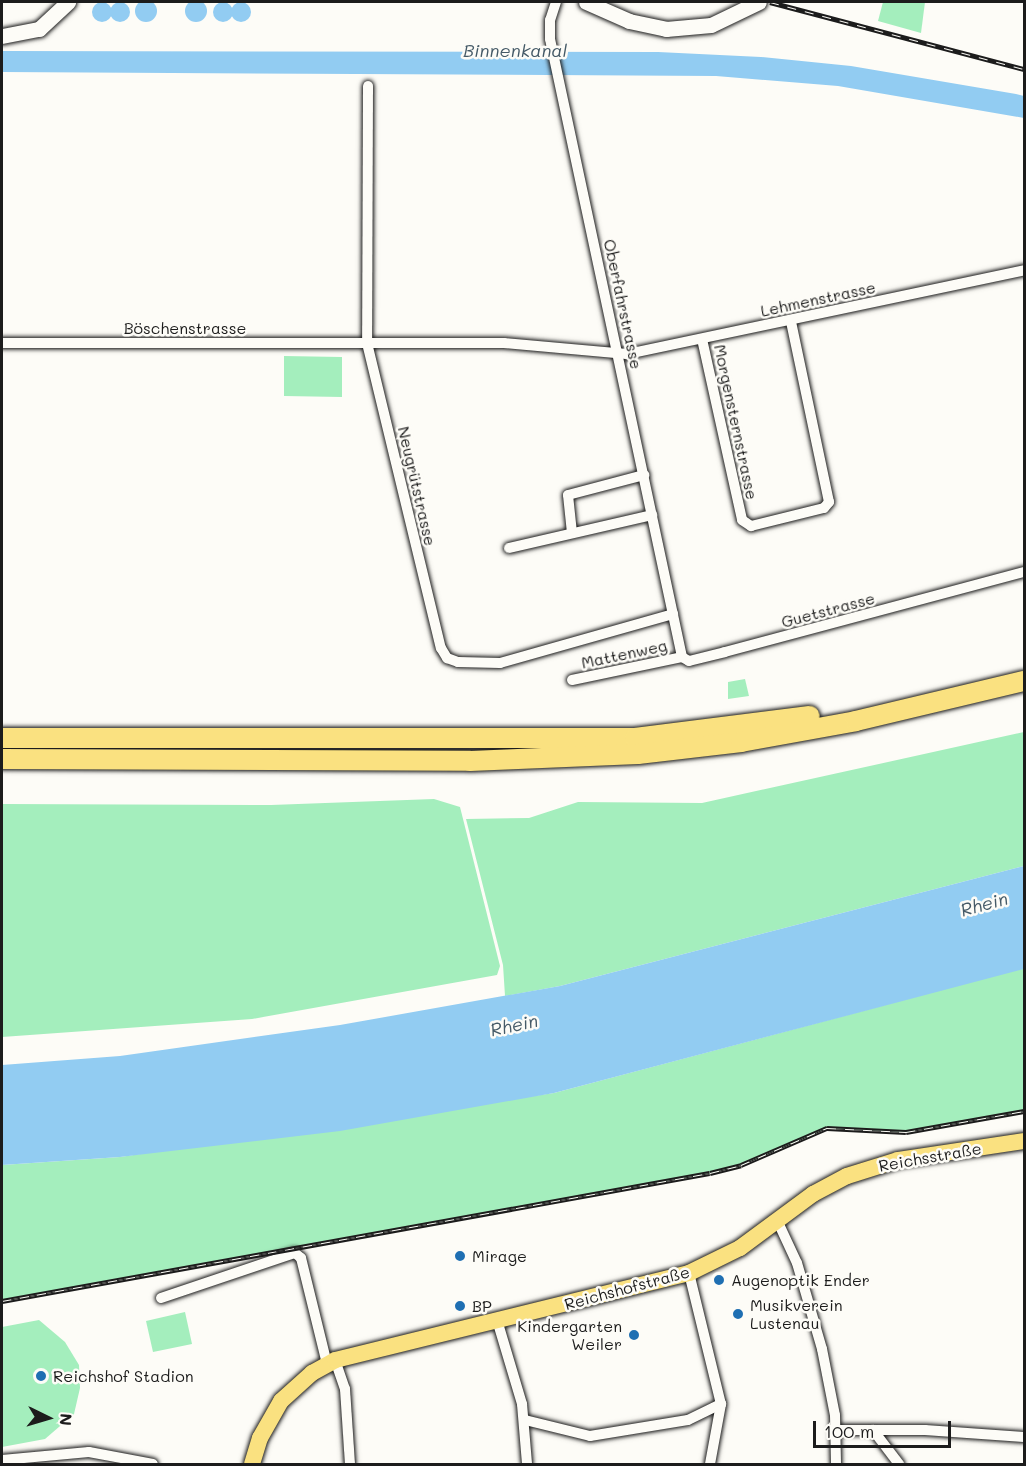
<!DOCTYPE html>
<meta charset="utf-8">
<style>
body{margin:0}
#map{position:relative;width:1026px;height:1466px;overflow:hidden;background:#fdfcf7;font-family:Mali,sans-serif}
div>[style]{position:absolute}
.green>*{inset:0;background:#a4eebd}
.water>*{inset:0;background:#92ccf2}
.round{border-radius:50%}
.roads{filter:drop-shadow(0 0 2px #1c1c1c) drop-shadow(0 0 2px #1c1c1c)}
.street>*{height:10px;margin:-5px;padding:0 5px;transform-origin:5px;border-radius:5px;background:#fdfcf7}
.secondary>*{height:15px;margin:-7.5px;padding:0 7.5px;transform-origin:7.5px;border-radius:7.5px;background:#fdfcf7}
.primary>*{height:16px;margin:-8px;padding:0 8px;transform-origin:8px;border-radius:8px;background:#fae180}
.highway>*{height:20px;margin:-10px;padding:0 10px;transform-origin:10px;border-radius:10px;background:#fae180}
.rail>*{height:5px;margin-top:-2.5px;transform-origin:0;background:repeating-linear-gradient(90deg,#fdfcf7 0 9px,#1c1c1c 0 18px);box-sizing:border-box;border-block:2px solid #1c1c1c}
.dots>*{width:16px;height:16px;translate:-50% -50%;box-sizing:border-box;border:3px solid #fdfcf7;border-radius:50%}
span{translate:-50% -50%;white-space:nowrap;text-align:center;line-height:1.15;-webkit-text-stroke:5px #fdfcf7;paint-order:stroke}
.street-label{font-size:16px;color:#1c1c1c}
.poi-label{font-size:16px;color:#1c1c1c}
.left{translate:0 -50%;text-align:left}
.right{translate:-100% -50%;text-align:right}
.water-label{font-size:18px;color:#455a67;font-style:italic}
.frame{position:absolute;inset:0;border:3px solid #1c1c1c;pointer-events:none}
.north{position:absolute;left:18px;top:1388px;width:60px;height:60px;-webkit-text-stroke:4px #fdfcf7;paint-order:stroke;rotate:95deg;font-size:16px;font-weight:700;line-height:24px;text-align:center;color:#1c1c1c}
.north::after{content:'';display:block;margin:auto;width:21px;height:27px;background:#1c1c1c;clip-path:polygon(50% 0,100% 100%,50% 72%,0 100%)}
.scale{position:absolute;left:813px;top:1421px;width:138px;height:27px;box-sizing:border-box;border:3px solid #1c1c1c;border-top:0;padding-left:8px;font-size:18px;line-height:21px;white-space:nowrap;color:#1c1c1c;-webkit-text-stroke:4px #fdfcf7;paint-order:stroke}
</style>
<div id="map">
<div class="green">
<div style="clip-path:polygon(883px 2px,925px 2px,921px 33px,878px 21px)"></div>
<div style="clip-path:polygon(284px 356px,342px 357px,342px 397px,284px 396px)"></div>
<div style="clip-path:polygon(745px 679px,749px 696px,728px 699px,728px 682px)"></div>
<div style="clip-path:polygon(1024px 732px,1024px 866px,560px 986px,505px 996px,503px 965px,466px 819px,529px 818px,578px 802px,702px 803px)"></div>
<div style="clip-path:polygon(434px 799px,460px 807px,500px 966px,497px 975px,252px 1019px,2px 1037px,2px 804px,271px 805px)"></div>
<div style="clip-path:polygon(1024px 968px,1024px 1111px,906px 1132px,827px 1128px,741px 1165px,710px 1173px,2px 1300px,2px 1165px,120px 1157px,554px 1093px)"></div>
<div style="clip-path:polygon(185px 1312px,192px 1344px,153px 1352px,146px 1321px)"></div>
<div style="clip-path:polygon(39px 1320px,65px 1342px,79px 1365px,80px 1388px,74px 1414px,45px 1439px,2px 1447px,2px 1327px)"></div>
</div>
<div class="water">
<div class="round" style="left:185px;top:0;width:22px;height:22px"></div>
<div class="round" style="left:135px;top:0;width:22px;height:22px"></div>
<div class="round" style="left:231px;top:2px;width:20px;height:20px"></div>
<div class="round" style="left:110px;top:2px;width:20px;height:20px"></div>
<div class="round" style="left:213px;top:2px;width:20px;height:20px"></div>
<div class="round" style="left:92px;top:2px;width:20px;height:20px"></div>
<div style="clip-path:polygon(2px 51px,658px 52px,761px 57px,851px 66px,1016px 94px,1024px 96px,1024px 118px,838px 86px,716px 76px,2px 72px)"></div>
<div style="clip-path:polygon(1024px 866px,1024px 969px,554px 1093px,340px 1131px,120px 1157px,2px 1165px,2px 1065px,120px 1056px,340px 1025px,560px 986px)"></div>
</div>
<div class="roads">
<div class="street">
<div style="left:556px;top:2px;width:19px;rotate:108deg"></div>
<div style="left:550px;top:20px;width:19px;rotate:90deg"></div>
<div style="left:550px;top:39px;width:632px;rotate:77.94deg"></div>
<div style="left:368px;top:86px;width:257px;rotate:90.2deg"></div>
<div style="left:367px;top:343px;width:314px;rotate:76.4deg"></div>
<div style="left:441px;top:648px;width:12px;rotate:59deg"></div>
<div style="left:447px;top:658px;width:12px;rotate:20deg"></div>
<div style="left:458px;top:662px;width:42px;rotate:1.4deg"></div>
<div style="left:500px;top:663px;width:180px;rotate:-15.8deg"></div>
<div style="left:702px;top:339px;width:185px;rotate:77.5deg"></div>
<div style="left:742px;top:520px;width:11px;rotate:34deg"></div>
<div style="left:751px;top:526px;width:75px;rotate:-13.9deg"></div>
<div style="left:824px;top:508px;width:8px;rotate:-50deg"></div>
<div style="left:829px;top:502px;width:185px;rotate:-101.9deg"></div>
<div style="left:2px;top:343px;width:502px"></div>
<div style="left:504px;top:343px;width:123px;rotate:5.1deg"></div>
<div style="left:627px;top:354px;width:406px;rotate:-11.9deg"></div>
<div style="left:572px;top:533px;width:38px;rotate:-96deg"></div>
<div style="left:568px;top:495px;width:79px;rotate:-14.7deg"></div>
<div style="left:509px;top:548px;width:147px;rotate:-13deg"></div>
<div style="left:682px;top:657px;width:8px;rotate:30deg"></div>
<div style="left:689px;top:661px;width:37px;rotate:-14deg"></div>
<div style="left:725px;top:652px;width:310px;rotate:-15deg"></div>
<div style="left:572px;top:680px;width:112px;rotate:-11.8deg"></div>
<div style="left:777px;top:1220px;width:47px;rotate:65.1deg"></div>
<div style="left:797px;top:1263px;width:90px;rotate:73.8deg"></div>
<div style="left:822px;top:1349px;width:67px;rotate:78.9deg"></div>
<div style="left:835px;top:1415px;width:49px;rotate:88.8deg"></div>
<div style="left:689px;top:1273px;width:135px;rotate:76.3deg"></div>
<div style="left:721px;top:1404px;width:61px;rotate:100.4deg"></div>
<div style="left:161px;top:1298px;width:141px;rotate:-18.6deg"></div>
<div style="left:295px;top:1253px;width:8px;rotate:40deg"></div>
<div style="left:301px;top:1258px;width:109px;rotate:76.2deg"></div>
<div style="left:497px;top:1320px;width:88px;rotate:73.4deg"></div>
<div style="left:522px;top:1404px;width:60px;rotate:85.2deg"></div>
<div style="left:335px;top:1360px;width:31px;rotate:71deg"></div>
<div style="left:345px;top:1389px;width:75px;rotate:86.2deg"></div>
<div style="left:525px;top:1420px;width:67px;rotate:13.8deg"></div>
<div style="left:590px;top:1436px;width:99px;rotate:-9.3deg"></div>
<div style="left:688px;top:1420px;width:37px;rotate:-26deg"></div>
<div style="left:835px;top:1430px;width:90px"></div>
<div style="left:925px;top:1430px;width:99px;rotate:4deg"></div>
<div style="left:873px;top:1430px;width:43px;rotate:52.6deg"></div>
<div style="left:2px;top:1460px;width:87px;rotate:-5.3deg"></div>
<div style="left:89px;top:1452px;width:65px;rotate:10.6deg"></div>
</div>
<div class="secondary">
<div style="left:586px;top:2px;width:47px;rotate:23.8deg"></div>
<div style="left:629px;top:21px;width:38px;rotate:12deg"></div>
<div style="left:666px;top:29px;width:45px;rotate:-5.1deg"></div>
<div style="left:711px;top:25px;width:53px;rotate:-25.6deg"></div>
<div style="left:2px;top:36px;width:38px;rotate:-11deg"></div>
<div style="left:39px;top:29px;width:40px;rotate:-43deg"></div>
</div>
<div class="primary">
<div style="left:252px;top:1464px;width:27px;rotate:-73deg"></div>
<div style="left:260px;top:1438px;width:43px;rotate:-60.4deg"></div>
<div style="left:281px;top:1401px;width:42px;rotate:-42.1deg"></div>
<div style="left:312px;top:1373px;width:26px;rotate:-29deg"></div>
<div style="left:335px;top:1360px;width:365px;rotate:-13.8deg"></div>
<div style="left:689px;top:1273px;width:57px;rotate:-26.1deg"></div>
<div style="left:740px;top:1248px;width:91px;rotate:-36.5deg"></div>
<div style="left:813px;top:1194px;width:38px;rotate:-28deg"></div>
<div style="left:847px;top:1176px;width:53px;rotate:-17.4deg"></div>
<div style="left:898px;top:1160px;width:127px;rotate:-8.6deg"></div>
</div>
<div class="highway">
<div style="left:2px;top:738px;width:633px"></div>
<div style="left:635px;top:738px;width:176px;rotate:-7.2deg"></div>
<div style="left:2px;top:759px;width:468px;rotate:0.2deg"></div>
<div style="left:470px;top:761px;width:168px;rotate:-2.4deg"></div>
<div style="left:638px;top:754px;width:104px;rotate:-6.6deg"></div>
<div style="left:741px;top:742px;width:117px;rotate:-10.3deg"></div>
<div style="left:856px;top:721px;width:173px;rotate:-13.4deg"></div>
</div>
</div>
<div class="rail">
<div style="left:770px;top:2px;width:263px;rotate:14.8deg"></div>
<div style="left:2px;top:1301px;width:719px;rotate:-10.25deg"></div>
<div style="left:710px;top:1173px;width:32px;rotate:-14deg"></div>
<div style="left:741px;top:1165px;width:94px;rotate:-23.3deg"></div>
<div style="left:827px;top:1128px;width:79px;rotate:2.9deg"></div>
<div style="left:906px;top:1132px;width:120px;rotate:-10.1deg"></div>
</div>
<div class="dots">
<div style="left:460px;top:1256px;background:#1f6fb2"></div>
<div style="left:719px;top:1280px;background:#1f6fb2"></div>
<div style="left:460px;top:1306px;background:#1f6fb2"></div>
<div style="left:738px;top:1314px;background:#1f6fb2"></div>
<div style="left:634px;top:1335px;background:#1f6fb2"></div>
<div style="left:41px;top:1376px;background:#1f6fb2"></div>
</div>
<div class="street-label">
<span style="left:818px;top:299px;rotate:-12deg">Lehmenstrasse</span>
<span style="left:623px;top:304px;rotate:78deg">Oberfahrstrasse</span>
<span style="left:185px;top:328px">Böschenstrasse</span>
<span style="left:736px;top:422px;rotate:78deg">Morgensternstrasse</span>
<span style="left:417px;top:486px;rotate:77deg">Neugrütstrasse</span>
<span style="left:828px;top:610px;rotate:-15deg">Guetstrasse</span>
<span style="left:624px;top:654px;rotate:-12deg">Mattenweg</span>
<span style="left:930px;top:1157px;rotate:-10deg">Reichsstraße</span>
<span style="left:627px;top:1288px;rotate:-15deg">Reichshofstraße</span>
</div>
<div class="poi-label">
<span class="left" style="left:472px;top:1256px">Mirage</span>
<span class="left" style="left:731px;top:1280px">Augenoptik Ender</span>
<span class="left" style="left:750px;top:1314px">Musikverein<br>Lustenau</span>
<span class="left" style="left:472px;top:1306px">BP</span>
<span class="right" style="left:622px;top:1335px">Kindergarten<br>Weiler</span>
<span class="left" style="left:53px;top:1376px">Reichshof Stadion</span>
</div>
<div class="water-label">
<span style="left:515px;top:50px">Binnenkanal</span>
<span style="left:984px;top:904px;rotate:-15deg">Rhein</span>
<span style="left:514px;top:1025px;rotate:-12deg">Rhein</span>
</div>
<div class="frame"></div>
<div class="north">N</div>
<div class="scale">100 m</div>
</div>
